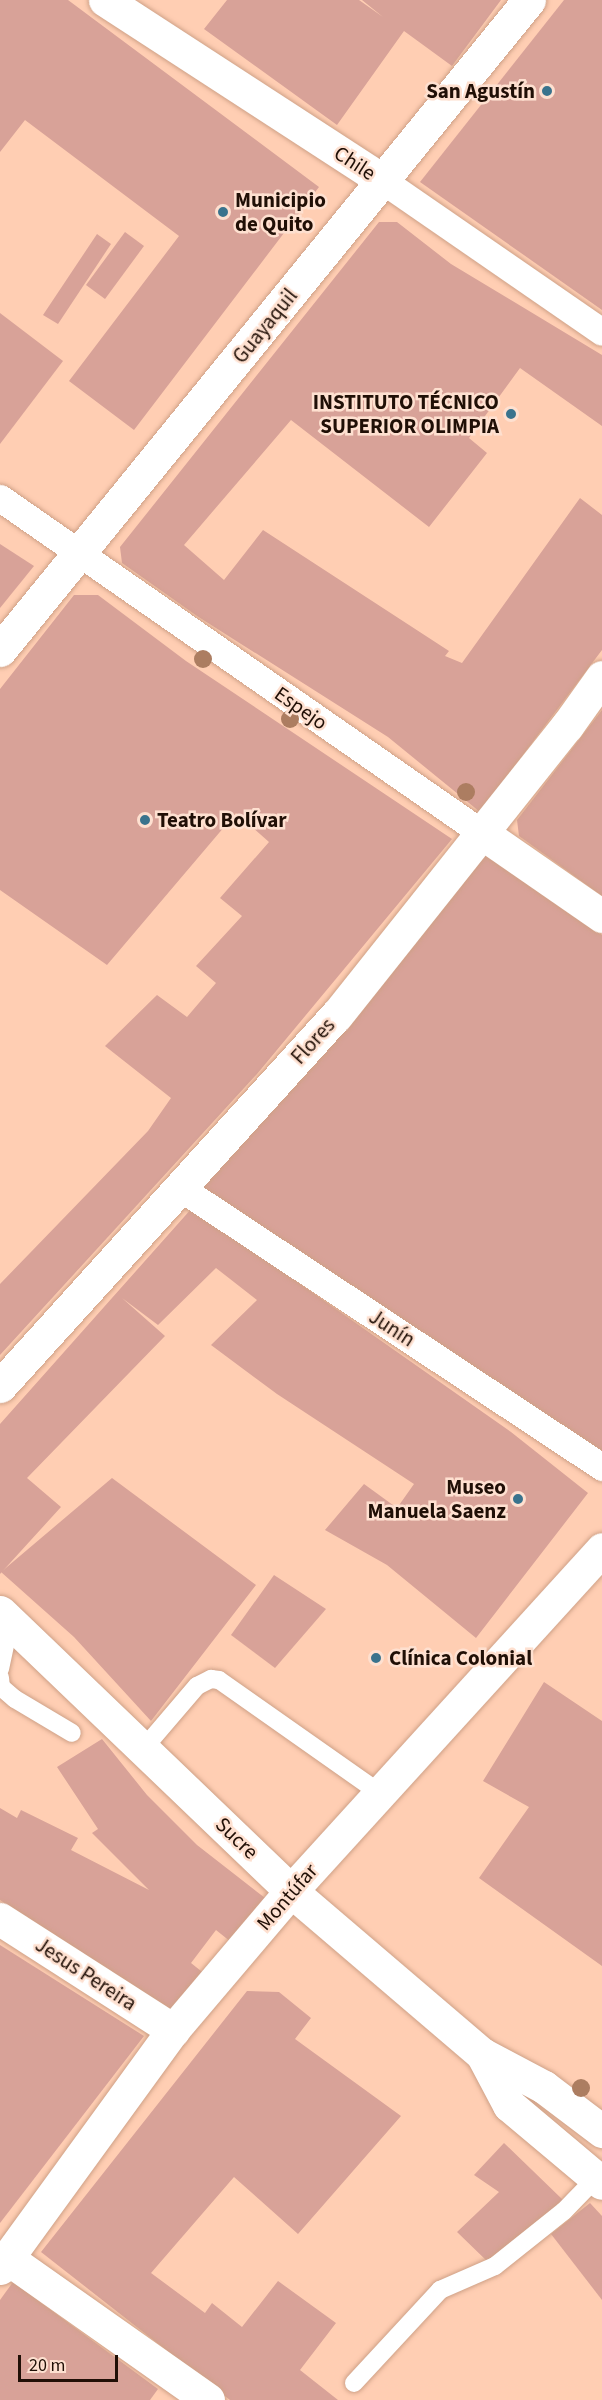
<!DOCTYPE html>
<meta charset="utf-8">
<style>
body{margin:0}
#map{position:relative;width:602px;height:2400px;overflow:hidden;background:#ffceb3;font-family:"Source Sans 3",sans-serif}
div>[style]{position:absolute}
.building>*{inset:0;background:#d8a298}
.roads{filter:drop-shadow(0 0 2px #cfa187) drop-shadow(0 0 2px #cfa187)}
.service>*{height:18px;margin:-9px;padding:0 9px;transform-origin:9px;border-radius:9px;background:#fff}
.pedestrian>*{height:27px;margin:-13.5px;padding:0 13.5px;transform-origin:13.5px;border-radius:13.5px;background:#fff}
.minor>*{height:33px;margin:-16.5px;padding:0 16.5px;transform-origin:16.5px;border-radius:16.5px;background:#fff}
.tertiary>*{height:33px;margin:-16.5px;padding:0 16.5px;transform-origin:16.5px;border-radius:16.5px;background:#fff}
.trees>*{width:18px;height:18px;margin:-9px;border-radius:50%;background:#ac7d61}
.dots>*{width:16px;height:16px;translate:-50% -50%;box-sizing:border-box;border:3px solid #fee0d0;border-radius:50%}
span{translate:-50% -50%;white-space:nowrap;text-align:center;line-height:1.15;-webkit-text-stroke:5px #fee0d0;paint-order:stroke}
.poi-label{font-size:21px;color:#200f06;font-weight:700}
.right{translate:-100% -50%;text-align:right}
.left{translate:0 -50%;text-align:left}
.street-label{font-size:21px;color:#200f06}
.scale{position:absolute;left:18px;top:2355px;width:100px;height:27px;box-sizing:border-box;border:3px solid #200f06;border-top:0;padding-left:8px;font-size:18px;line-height:21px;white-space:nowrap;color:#200f06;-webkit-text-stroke:4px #fee0d0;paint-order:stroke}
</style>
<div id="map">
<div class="building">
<div style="clip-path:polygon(0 0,68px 0,319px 187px,134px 430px,69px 381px,179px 236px,25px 120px,0 152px)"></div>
<div style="clip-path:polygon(227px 0,359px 0,383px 17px,362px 0,501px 0,452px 66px,404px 31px,337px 125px,204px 29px)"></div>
<div style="clip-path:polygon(564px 0,602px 0,602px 310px,420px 182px)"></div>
<div style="clip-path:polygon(379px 222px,397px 222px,451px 264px,602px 355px,602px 426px,520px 368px,469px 438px,487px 453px,429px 527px,291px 420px,184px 545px,224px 580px,263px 530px,449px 651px,445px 656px,462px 663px,580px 498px,602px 515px,602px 650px,480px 812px,388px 737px,197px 616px,122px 563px,120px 547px)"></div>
<div style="clip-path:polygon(125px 232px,144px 246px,105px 299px,86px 285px)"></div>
<div style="clip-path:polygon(97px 234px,111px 244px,58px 324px,43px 315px)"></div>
<div style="clip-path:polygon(0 313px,63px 361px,0 444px)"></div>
<div style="clip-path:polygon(0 544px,34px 566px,0 608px)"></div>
<div style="clip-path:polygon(74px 595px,98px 595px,186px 661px,452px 839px,257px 1074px,0 1355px,0 1284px,148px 1131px,171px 1098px,105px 1046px,157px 995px,187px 1017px,216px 983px,196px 966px,242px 916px,220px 898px,269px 842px,236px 813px,107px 965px,0 890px,0 689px)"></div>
<div style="clip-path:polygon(602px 710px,602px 896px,519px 836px,517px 820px)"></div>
<div style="clip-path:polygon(482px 849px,602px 935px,602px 1451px,200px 1188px)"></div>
<div style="clip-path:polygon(192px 1208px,511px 1432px,588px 1493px,476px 1638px,387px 1565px,325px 1530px,364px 1484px,397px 1508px,414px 1484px,277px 1394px,211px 1345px,257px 1300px,216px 1268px,158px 1325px,122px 1298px,165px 1336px,27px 1478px,61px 1507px,0 1574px,0 1424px)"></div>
<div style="clip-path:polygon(112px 1478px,256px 1585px,151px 1721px,74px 1637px,1px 1572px)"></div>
<div style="clip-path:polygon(274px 1575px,326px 1609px,275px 1668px,231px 1635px)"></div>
<div style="clip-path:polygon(544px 1682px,602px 1721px,602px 1966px,479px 1878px,529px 1807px,483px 1781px)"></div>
<div style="clip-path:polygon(102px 1739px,147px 1795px,197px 1845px,265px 1898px,231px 1942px,216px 1930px,191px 1963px,206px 1975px,171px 2014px,0 1900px,0 1808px,17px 1818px,21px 1810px,78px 1838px,71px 1850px,149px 1890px,92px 1833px,98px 1829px,57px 1767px)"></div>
<div style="clip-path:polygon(0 1945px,144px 2036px,0 2223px)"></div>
<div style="clip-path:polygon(247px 1991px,279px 1992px,311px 2018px,295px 2039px,401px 2116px,298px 2234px,234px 2177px,151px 2273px,205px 2313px,212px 2303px,242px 2327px,278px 2281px,336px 2323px,300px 2370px,338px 2400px,230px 2400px,41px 2252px)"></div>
<div style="clip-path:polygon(504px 2143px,563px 2200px,488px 2262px,457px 2232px,499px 2192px,474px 2175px)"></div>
<div style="clip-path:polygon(590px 2203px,602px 2216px,602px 2300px,551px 2234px)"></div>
<div style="clip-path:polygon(13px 2282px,158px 2389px,150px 2400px,0 2400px,0 2300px)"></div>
</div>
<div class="roads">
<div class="service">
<div style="left:0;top:1669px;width:29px;rotate:-78deg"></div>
<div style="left:6px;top:1641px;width:17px;rotate:-59deg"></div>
<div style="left:0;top:1678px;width:9px;rotate:84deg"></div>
<div style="left:1px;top:1687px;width:18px;rotate:41deg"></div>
<div style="left:15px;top:1699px;width:66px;rotate:30.8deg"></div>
<div style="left:144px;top:1748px;width:82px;rotate:-49.5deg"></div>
<div style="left:197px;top:1686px;width:16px;rotate:-27deg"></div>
<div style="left:211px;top:1679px;width:8px;rotate:7deg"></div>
<div style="left:219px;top:1680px;width:197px;rotate:35.1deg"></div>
<div style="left:354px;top:2383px;width:127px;rotate:-47.2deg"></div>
<div style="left:440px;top:2290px;width:60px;rotate:-23.6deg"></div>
<div style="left:495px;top:2266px;width:88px;rotate:-38.6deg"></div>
<div style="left:564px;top:2211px;width:46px;rotate:-45.9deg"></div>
</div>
<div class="pedestrian">
<div style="left:382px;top:180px;width:267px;rotate:34.6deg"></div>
<div style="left:0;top:498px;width:587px;rotate:34.8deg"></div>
<div style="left:182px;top:1189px;width:504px;rotate:33.5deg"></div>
</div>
<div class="minor">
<div style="left:105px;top:0;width:330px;rotate:33deg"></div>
<div style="left:482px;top:833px;width:146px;rotate:34.7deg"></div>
<div style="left:0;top:1386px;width:500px;rotate:-47.8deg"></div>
<div style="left:336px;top:1016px;width:371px;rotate:-51.5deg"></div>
<div style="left:567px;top:726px;width:60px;rotate:-54.5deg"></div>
<div style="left:0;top:1612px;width:403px;rotate:43.8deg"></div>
<div style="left:291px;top:1891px;width:251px;rotate:40.5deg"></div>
<div style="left:482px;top:2054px;width:70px;rotate:28deg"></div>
<div style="left:544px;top:2087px;width:73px;rotate:37.2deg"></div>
<div style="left:0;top:1919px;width:206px;rotate:32.7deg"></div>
<div style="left:482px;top:2054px;width:58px;rotate:62.1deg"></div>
<div style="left:509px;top:2105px;width:121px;rotate:40deg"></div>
<div style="left:7px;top:2258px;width:246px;rotate:35.2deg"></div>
<div style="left:0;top:2268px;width:294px;rotate:-54deg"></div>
<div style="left:173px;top:2030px;width:182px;rotate:-49.7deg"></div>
<div style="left:291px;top:1891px;width:462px;rotate:-47.7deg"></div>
</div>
<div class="tertiary">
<div style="left:0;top:650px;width:838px;rotate:-50.86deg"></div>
</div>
</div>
<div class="trees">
<div style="left:203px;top:659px"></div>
<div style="left:290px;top:719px"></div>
<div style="left:466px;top:792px"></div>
<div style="left:581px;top:2088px"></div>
</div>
<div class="dots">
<div style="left:547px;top:91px;background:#3a738d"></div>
<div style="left:223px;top:212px;background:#3a738d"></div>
<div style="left:511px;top:414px;background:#3a738d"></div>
<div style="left:145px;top:820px;background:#3a738d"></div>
<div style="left:518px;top:1499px;background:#3a738d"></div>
<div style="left:376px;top:1658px;background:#3a738d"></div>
</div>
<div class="poi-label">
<span class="right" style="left:535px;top:91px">San Agustín</span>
<span class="left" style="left:235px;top:212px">Municipio<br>de Quito</span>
<span class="right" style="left:499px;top:414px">INSTITUTO TÉCNICO<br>SUPERIOR OLIMPIA</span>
<span class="left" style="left:157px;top:820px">Teatro Bolívar</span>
<span class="right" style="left:506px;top:1499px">Museo<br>Manuela Saenz</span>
<span class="left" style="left:389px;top:1658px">Clínica Colonial</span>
</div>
<div class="street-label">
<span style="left:355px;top:163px;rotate:33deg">Chile</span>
<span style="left:265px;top:326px;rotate:-51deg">Guayaquil</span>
<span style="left:301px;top:708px;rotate:35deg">Espejo</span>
<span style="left:313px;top:1041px;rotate:-48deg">Flores</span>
<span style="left:392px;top:1328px;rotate:33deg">Junín</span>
<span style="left:237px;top:1838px;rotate:44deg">Sucre</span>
<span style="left:287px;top:1897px;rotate:-49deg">Montúfar</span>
<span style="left:86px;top:1974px;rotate:33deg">Jesus Pereira</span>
</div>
<div class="scale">20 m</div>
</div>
